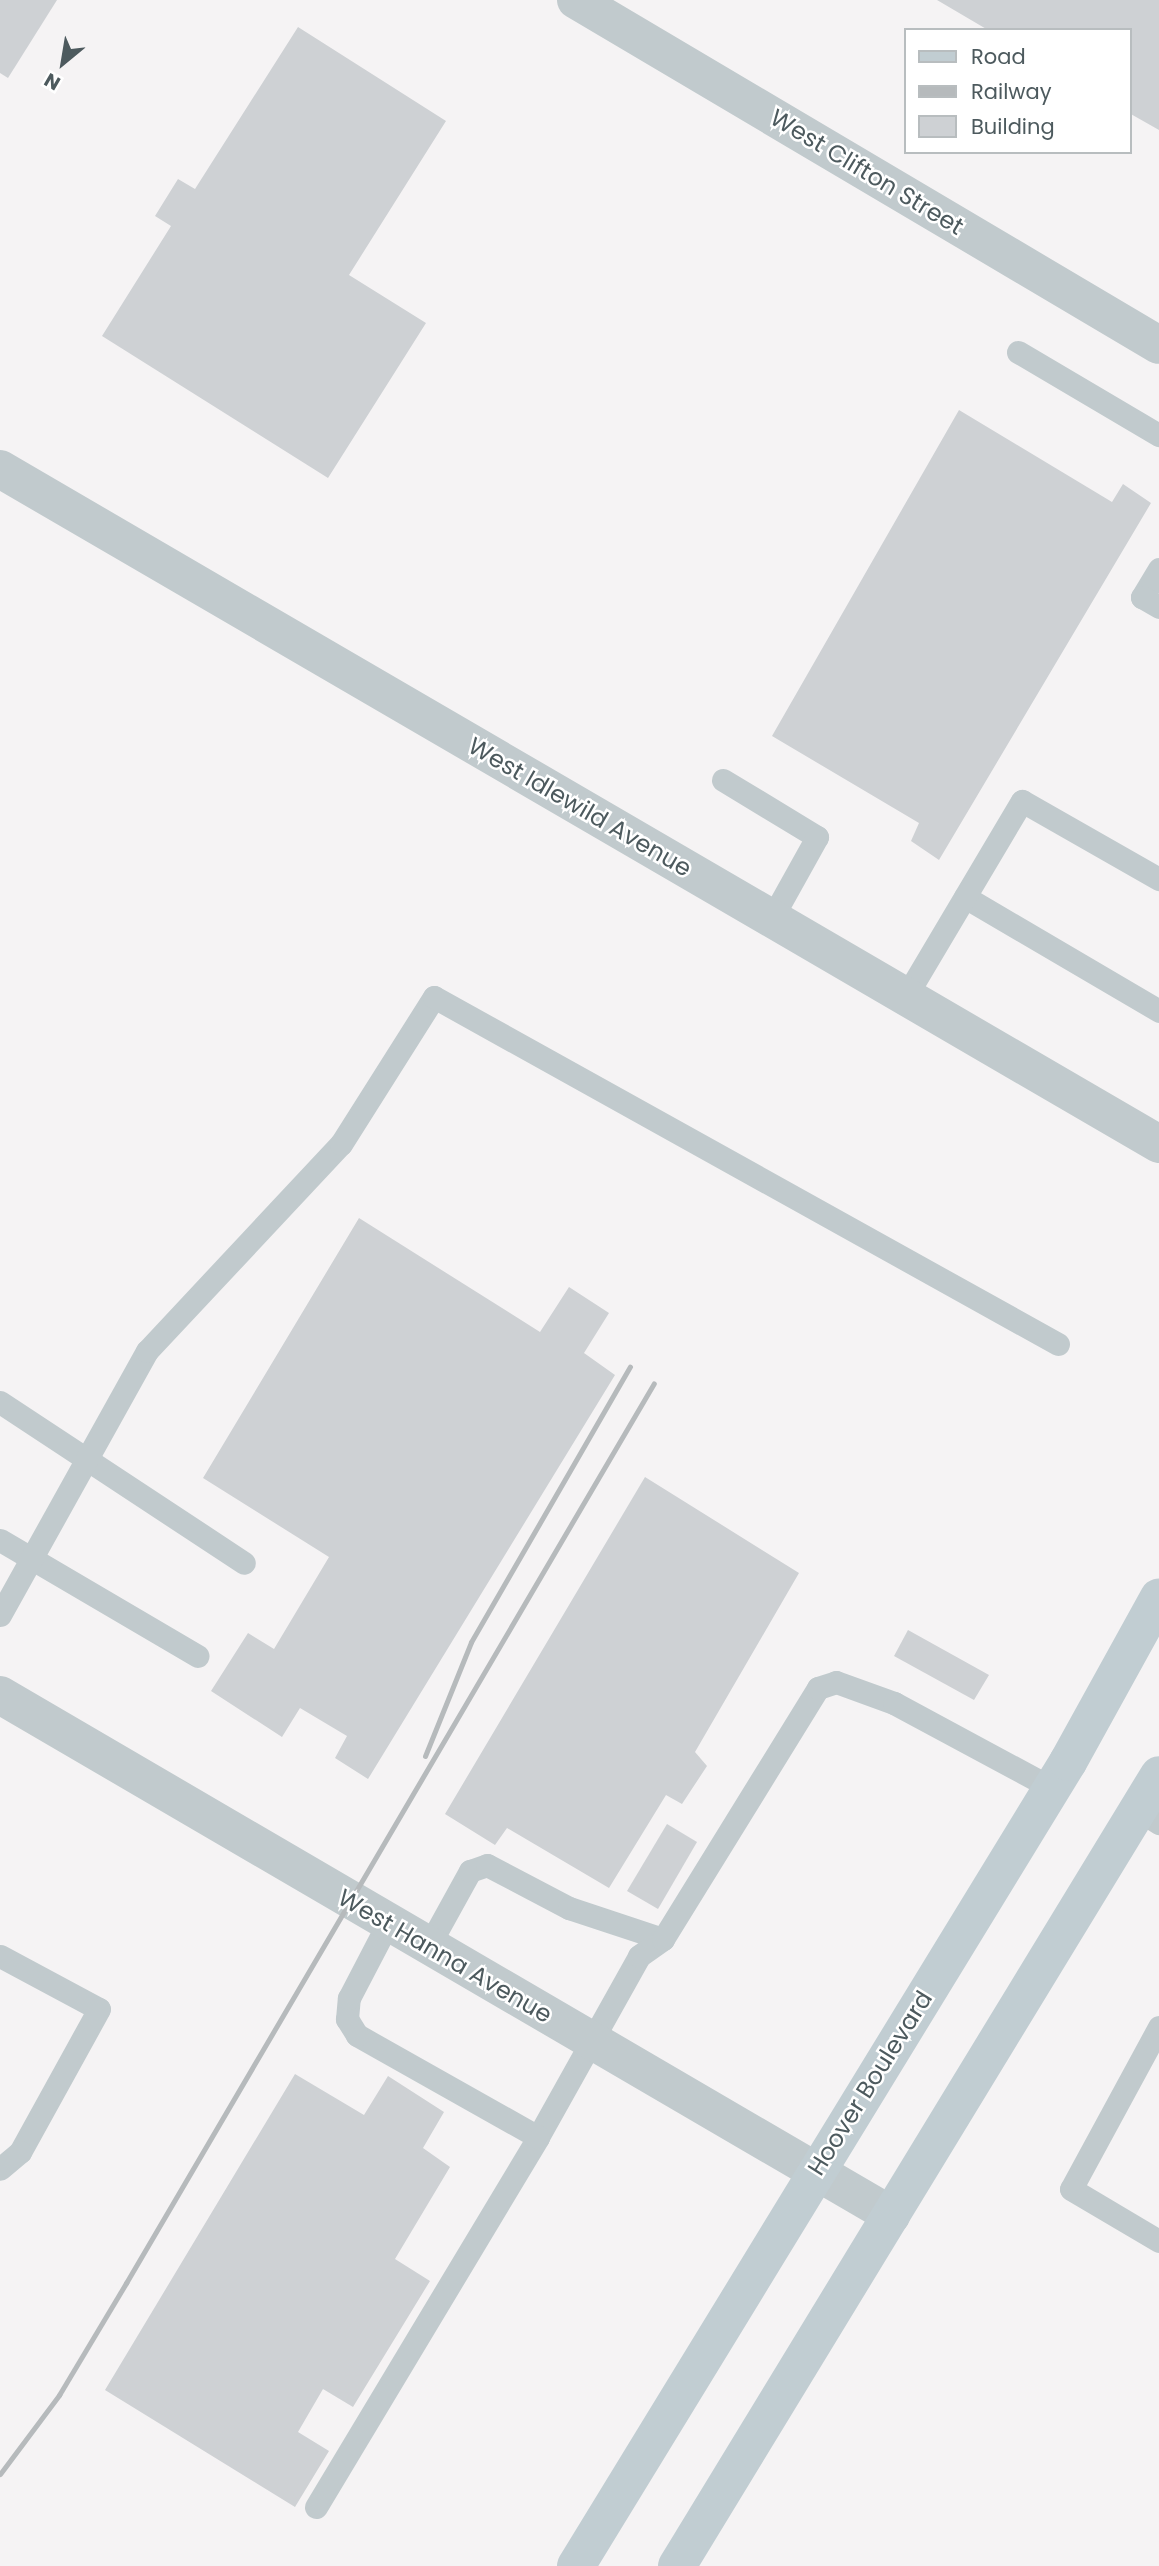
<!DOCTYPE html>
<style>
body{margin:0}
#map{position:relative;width:1159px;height:2566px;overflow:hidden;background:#f5f3f4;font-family:Poppins,sans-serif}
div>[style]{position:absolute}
.building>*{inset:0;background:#ced1d4}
.service>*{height:23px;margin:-11.5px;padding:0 11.5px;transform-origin:11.5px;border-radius:11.5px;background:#c1cacd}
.minor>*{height:38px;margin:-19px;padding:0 19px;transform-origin:19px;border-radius:19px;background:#c1cacd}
.secondary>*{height:38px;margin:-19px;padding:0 19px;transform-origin:19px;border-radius:19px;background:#c1cdd2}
.rail>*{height:5px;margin:-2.5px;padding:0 2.5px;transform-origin:2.5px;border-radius:2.5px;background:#b6babc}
span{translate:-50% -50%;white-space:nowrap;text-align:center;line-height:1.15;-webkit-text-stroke:5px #fff;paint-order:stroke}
.street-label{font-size:24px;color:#4d5a5e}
.legend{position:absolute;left:904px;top:28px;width:228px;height:126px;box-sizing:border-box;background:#fff;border:2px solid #b8bdbf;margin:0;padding:9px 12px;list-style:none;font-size:21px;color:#4d5a5e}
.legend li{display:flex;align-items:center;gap:14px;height:35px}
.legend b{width:35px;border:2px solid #b8bdbf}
.north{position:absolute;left:28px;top:28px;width:70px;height:70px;-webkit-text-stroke:5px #fff;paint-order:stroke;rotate:210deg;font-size:19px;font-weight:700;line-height:28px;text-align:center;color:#4d5a5e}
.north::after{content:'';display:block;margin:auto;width:24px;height:32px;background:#4d5a5e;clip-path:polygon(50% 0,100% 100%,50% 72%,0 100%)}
</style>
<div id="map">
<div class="building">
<div style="clip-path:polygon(0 0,57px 0,8px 78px,0 73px)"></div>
<div style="clip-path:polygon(937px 0,1159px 0,1159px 130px,1129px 113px,1129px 30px,988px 30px)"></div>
<div style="clip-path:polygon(298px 27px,446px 121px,349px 275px,426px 323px,328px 478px,102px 336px,171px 226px,155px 216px,178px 179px,195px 189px)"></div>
<div style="clip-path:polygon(959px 410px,1112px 502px,1123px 484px,1151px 503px,939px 860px,911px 841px,919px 823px,772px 736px)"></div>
<div style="clip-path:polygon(359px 1218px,540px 1332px,569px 1287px,609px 1313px,584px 1353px,615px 1375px,368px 1779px,335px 1758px,347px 1736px,300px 1708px,282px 1737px,211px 1691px,248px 1633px,274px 1649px,329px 1557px,203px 1478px)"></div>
<div style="clip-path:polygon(645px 1477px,799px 1573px,695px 1752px,707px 1766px,682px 1804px,666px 1795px,609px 1888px,507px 1828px,495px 1845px,445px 1814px)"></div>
<div style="clip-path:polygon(908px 1630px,989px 1675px,974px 1700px,894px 1656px)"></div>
<div style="clip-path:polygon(667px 1824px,697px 1842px,658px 1909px,627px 1891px)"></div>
<div style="clip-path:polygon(295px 2074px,364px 2115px,388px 2076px,444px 2112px,423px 2148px,450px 2167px,395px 2259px,430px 2281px,353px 2407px,323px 2389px,298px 2432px,329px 2451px,295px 2507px,105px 2390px)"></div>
</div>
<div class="service">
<div style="left:1018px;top:352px;width:164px;rotate:30.5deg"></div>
<div style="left:1159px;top:569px;width:33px;rotate:121deg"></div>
<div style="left:1142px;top:597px;width:20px;rotate:30deg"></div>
<div style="left:723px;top:780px;width:110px;rotate:31.2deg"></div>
<div style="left:817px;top:837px;width:93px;rotate:119.1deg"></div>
<div style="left:965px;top:897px;width:225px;rotate:30.4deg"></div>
<div style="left:906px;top:996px;width:227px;rotate:-59.3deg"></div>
<div style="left:1022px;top:801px;width:158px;rotate:29.7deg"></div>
<div style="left:0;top:1402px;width:292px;rotate:33.4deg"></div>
<div style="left:0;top:1540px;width:229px;rotate:30.4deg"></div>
<div style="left:0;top:1615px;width:302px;rotate:-60.9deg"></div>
<div style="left:147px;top:1351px;width:284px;rotate:-46.9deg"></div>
<div style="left:341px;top:1144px;width:174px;rotate:-57.7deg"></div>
<div style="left:434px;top:997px;width:714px;rotate:29.08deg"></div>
<div style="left:1138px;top:1810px;width:25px;rotate:32deg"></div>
<div style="left:428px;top:1947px;width:87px;rotate:-61.1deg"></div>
<div style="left:470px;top:1871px;width:18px;rotate:-19deg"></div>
<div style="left:487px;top:1865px;width:93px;rotate:27.7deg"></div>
<div style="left:569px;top:1908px;width:99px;rotate:18.3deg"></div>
<div style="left:0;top:1956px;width:112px;rotate:28.2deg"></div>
<div style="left:99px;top:2009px;width:163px;rotate:118.9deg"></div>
<div style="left:20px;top:2152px;width:26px;rotate:140deg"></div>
<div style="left:1159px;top:2027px;width:184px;rotate:118.5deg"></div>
<div style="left:1071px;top:2189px;width:102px;rotate:30.6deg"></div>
<div style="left:538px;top:2137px;width:207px;rotate:-60.8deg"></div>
<div style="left:639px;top:1956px;width:29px;rotate:-35deg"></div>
<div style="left:663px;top:1939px;width:295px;rotate:-58.3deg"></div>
<div style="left:818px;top:1688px;width:19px;rotate:-18deg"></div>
<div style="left:836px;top:1682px;width:62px;rotate:19.9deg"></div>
<div style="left:894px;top:1703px;width:179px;rotate:28.3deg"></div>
<div style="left:316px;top:2507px;width:431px;rotate:-59deg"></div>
<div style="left:538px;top:2137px;width:208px;rotate:-150.6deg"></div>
<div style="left:357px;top:2035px;width:19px;rotate:-122deg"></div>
<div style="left:347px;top:2019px;width:21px;rotate:-85deg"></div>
<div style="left:349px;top:1998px;width:85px;rotate:-62.5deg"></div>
</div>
<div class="minor">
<div style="left:576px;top:0;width:677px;rotate:30.62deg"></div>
<div style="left:0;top:469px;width:1341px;rotate:30.22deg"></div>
<div style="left:0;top:1695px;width:1032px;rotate:30.27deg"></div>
</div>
<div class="secondary">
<div style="left:576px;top:2566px;width:943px;rotate:-58.54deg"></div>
<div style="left:1068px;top:1762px;width:188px;rotate:-61.1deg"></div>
<div style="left:677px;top:2566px;width:926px;rotate:-58.64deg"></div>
</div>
<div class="rail">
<div style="left:425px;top:1756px;width:123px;rotate:-68deg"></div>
<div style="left:471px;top:1642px;width:318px;rotate:-60deg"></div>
<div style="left:0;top:2474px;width:99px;rotate:-53.2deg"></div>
<div style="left:59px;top:2395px;width:131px;rotate:-59.1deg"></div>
<div style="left:126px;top:2283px;width:1043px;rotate:-59.6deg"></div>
</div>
<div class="street-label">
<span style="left:867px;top:172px;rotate:31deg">West Clifton Street</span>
<span style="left:580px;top:807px;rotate:30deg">West Idlewild Avenue</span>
<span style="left:445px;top:1956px;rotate:30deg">West Hanna Avenue</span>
<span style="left:870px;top:2083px;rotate:-58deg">Hoover Boulevard</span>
</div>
<ul class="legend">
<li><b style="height:9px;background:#c1cdd2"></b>Road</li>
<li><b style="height:9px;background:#b6babc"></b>Railway</li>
<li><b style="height:19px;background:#ced1d4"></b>Building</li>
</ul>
<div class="north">N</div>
</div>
